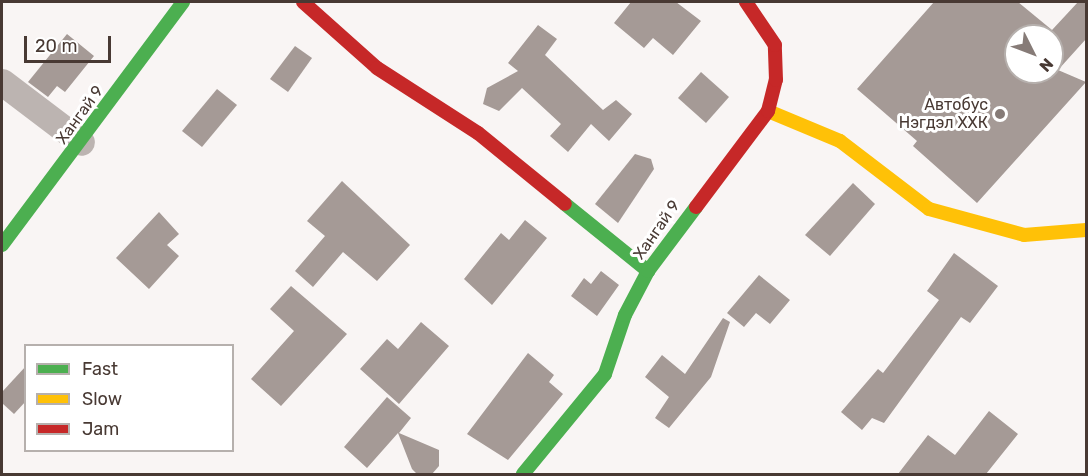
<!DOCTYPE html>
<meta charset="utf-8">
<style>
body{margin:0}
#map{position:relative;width:1088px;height:476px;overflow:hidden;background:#f9f5f4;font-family:Rubik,sans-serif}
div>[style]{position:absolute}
.building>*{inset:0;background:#a59a96}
.street>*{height:27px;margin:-13.5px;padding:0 13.5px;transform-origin:13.5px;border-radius:13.5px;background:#bcb4b1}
.fast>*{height:14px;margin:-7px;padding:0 7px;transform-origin:7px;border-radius:7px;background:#4caf50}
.slow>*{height:14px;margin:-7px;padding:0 7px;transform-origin:7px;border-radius:7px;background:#ffc107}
.jam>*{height:14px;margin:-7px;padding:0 7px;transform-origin:7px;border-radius:7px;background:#c62828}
.dots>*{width:16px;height:16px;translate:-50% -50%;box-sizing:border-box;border:3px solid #fff;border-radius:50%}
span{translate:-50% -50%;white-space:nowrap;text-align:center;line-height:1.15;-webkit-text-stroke:6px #fff;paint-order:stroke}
.poi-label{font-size:16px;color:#483933}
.right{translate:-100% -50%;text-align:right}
.street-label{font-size:16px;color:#483933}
.frame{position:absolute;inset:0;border:3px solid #483933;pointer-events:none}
.legend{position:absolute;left:24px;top:344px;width:210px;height:108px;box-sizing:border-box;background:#fff;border:2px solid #b6b0ad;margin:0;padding:8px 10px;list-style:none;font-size:18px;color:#483933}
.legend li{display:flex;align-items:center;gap:12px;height:30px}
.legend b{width:30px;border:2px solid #b6b0ad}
.north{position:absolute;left:1004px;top:24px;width:60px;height:60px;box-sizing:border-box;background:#fff;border:2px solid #b6b0ad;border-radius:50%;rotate:132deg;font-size:16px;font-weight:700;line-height:24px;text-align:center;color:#483933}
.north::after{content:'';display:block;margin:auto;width:21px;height:27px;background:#867b77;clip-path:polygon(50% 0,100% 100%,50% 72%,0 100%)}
.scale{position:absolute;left:24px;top:36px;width:87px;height:27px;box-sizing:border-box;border:3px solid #483933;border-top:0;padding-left:8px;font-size:18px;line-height:21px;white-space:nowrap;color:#483933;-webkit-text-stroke:4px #fff;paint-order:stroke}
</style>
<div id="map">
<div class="building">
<div style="clip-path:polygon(631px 2px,676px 2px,701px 21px,673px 55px,653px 38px,644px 48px,614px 23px)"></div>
<div style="clip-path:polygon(evenodd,934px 2px,1018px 2px,1052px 30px,1078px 2px,1086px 2px,1086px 39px,1058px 70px,1086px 82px,977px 203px,913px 146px,917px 141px,857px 89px,934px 2px,1016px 36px,1052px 36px,1052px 72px,1016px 72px,1016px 36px)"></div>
<div style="clip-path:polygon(538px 25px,557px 39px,545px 55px,603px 110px,616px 100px,632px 114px,609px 141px,591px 124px,568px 152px,550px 136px,561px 124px,522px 88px,499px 111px,483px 104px,487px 88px,518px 71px,508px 63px)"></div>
<div style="clip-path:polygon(67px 34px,94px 56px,65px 92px,57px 86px,48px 97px,28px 82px)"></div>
<div style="clip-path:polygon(295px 46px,312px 58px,288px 92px,270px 79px)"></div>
<div style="clip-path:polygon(701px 72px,729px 97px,706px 123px,678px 98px)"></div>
<div style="clip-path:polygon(217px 89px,237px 105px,202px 147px,182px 131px)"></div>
<div style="clip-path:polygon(635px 154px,651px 159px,654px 169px,618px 223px,595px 204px)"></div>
<div style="clip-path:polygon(342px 181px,410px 245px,377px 281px,343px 252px,313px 287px,295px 271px,325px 236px,307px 221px)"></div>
<div style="clip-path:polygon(853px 183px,875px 204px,830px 256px,805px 235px)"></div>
<div style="clip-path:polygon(159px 212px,179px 234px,167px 245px,179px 256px,149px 289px,116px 258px)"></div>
<div style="clip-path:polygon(525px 220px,547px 238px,492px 305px,464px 279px,501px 233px,509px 240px)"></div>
<div style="clip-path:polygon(954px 253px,998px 286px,970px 323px,961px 317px,884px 423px,872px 418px,862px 430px,841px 412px,878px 369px,883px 373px,939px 300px,927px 291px)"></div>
<div style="clip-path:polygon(601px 271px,619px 285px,597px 316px,571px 296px,584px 278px,591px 284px)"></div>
<div style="clip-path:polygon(759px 275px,790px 300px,770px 324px,756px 313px,744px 327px,727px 313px)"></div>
<div style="clip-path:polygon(291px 286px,347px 334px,281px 406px,251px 379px,294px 331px,270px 309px)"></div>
<div style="clip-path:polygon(723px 318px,730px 322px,711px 377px,669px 428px,655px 418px,669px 397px,645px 377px,662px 355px,685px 374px)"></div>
<div style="clip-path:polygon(421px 322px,449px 346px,399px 404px,360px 369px,387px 339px,398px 349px)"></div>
<div style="clip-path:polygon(528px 353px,554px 375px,549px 382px,563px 394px,508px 460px,467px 434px)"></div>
<div style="clip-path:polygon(26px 366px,26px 401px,14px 414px,2px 403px,2px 392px)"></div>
<div style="clip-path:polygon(387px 397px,411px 418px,399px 433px,439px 450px,439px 466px,432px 474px,417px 474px,412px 469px,398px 433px,367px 468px,344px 447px)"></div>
<div style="clip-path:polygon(989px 411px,1018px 434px,986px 474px,898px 474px,928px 435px,955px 455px)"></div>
</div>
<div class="street">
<div style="left:2px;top:82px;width:99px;rotate:37.2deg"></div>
</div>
<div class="fast">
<div style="left:565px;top:204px;width:107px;rotate:38.9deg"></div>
<div style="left:2px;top:245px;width:303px;rotate:-53.3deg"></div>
<div style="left:523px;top:474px;width:129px;rotate:-50.6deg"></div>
<div style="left:605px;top:374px;width:62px;rotate:-71.3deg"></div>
<div style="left:625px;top:315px;width:50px;rotate:-62.4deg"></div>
<div style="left:648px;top:271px;width:80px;rotate:-53.1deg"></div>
</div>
<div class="slow">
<div style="left:768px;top:111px;width:78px;rotate:22.6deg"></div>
<div style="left:840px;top:141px;width:112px;rotate:37.4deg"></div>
<div style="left:929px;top:209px;width:98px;rotate:15.3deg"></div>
<div style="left:1024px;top:235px;width:62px;rotate:-4.6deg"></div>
</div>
<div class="jam">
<div style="left:303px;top:2px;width:99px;rotate:41.7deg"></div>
<div style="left:377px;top:68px;width:120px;rotate:32.8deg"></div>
<div style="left:478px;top:133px;width:112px;rotate:39.2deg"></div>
<div style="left:696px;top:207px;width:120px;rotate:-53.1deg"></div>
<div style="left:768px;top:111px;width:32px;rotate:-76deg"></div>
<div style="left:776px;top:80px;width:35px;rotate:-92deg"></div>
<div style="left:775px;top:45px;width:52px;rotate:-124deg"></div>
</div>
<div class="dots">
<div style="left:1000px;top:114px;background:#867b77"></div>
</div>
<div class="poi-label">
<span class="right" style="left:988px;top:114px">Автобус<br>Нэгдэл ХХК</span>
</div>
<div class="street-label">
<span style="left:80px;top:115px;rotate:-54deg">Хангай 9</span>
<span style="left:657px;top:230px;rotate:-55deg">Хангай 9</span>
</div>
<div class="frame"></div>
<ul class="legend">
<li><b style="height:8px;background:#4caf50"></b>Fast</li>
<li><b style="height:8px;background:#ffc107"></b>Slow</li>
<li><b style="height:8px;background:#c62828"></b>Jam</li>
</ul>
<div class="north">N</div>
<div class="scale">20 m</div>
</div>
